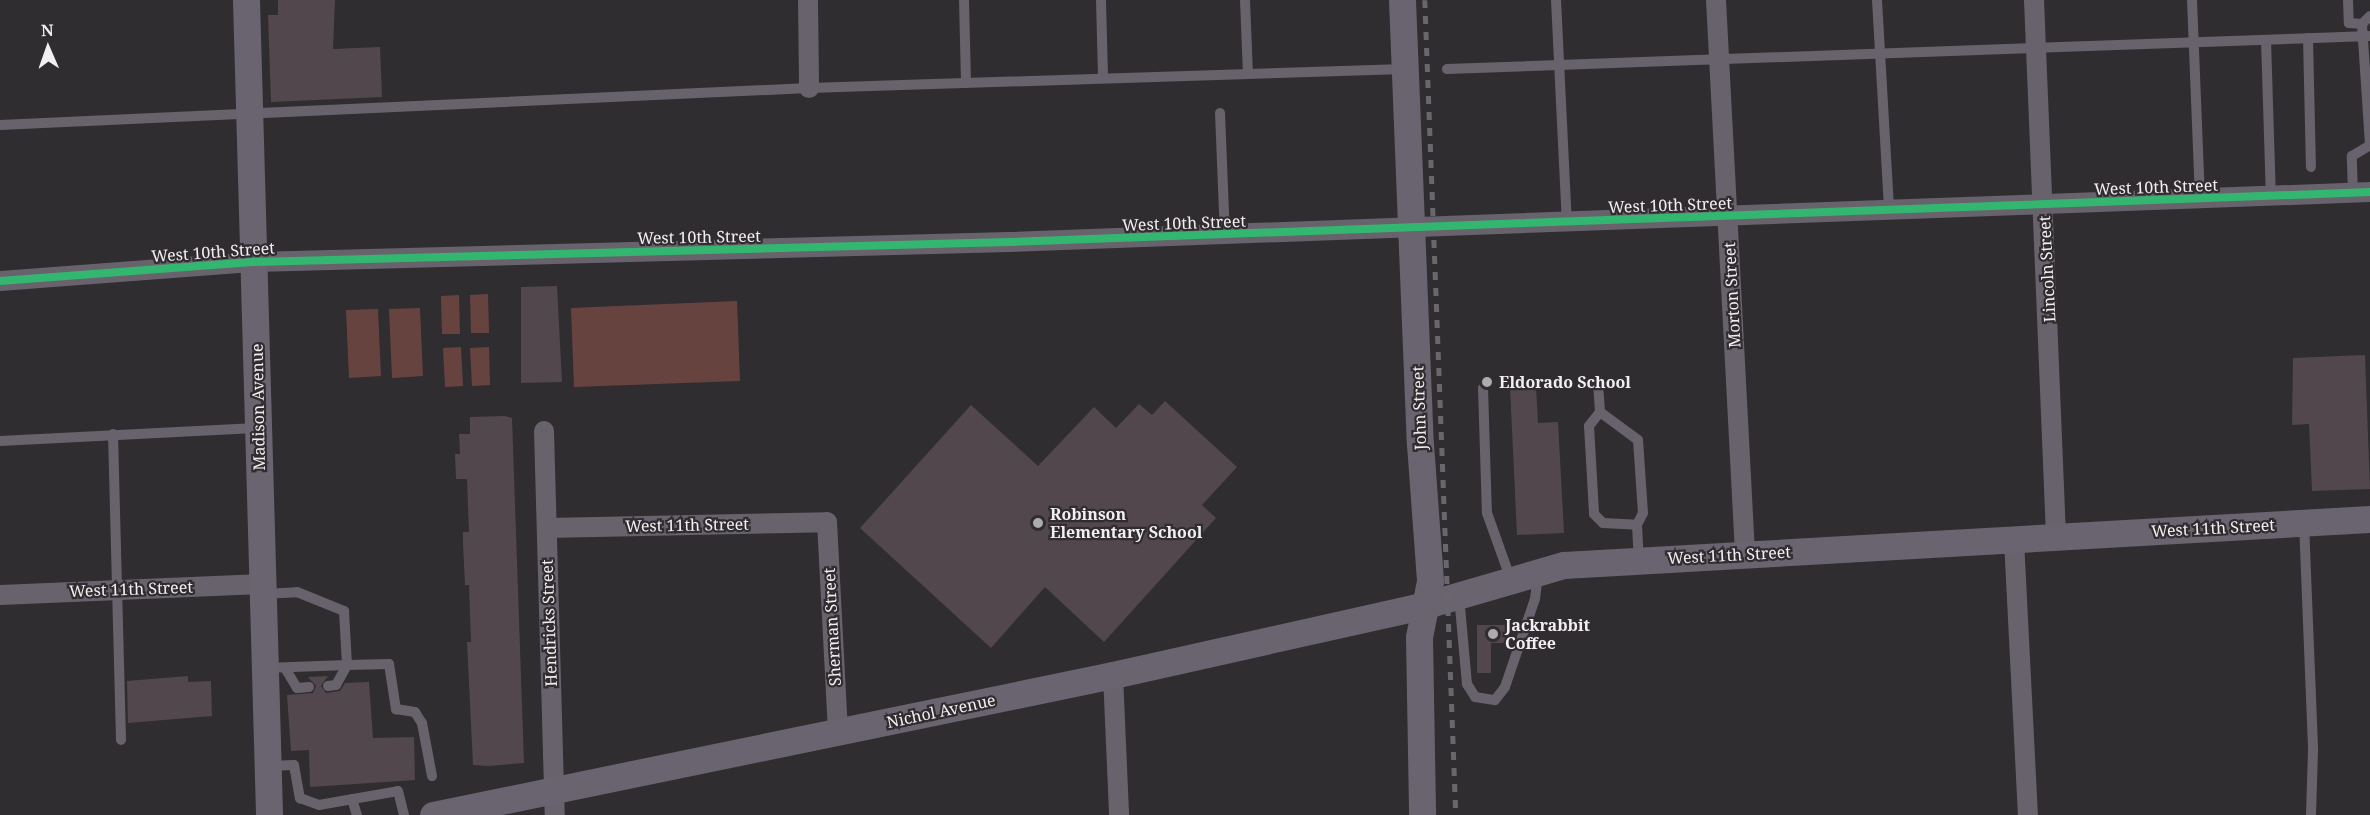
<!DOCTYPE html>
<style>
body{margin:0}
#map{position:relative;width:2370px;height:815px;overflow:hidden;background:#2f2d2f;font-family:"Noto Serif",serif}
div>[style]{position:absolute}
.green>*{inset:0;background:#674340}
.building>*{inset:0;background:#52474c}
.lane>*{height:10px;margin:-5px;padding:0 5px;transform-origin:5px;border-radius:5px;background:#67626c}
.street>*{height:20px;margin:-10px;padding:0 10px;transform-origin:10px;border-radius:10px;background:#67626c}
.secondary>*{height:27px;margin:-13.5px;padding:0 13.5px;transform-origin:13.5px;border-radius:13.5px;background:#6a6370}
.rail>*{height:4.5px;margin-top:-2.25px;transform-origin:0;background:repeating-linear-gradient(90deg,#6a666d 0 8px,transparent 0 16px)}
.cycleway>*{height:8px;margin:-4px;padding:0 4px;transform-origin:4px;border-radius:4px;background:#33b770}
.dots>*{width:16px;height:16px;translate:-50% -50%;box-sizing:border-box;border:3px solid #302c30;border-radius:50%}
span{translate:-50% -50%;white-space:nowrap;text-align:center;line-height:1.15;-webkit-text-stroke:4.5px #302c30;paint-order:stroke}
.street-label{font-size:16px;color:#f2eff2}
.poi-label{font-size:16px;color:#f2eff2;font-weight:700}
.left{translate:0 -50%;text-align:left}
.north{position:absolute;left:18px;top:18px;width:60px;height:60px;-webkit-text-stroke:4px #302c30;paint-order:stroke;rotate:358deg;font-size:16px;font-weight:700;line-height:24px;text-align:center;color:#f2eff2}
.north::after{content:'';display:block;margin:auto;width:21px;height:27px;background:#f2eff2;clip-path:polygon(50% 0,100% 100%,50% 72%,0 100%)}
</style>
<div id="map">
<div class="green">
<div style="clip-path:polygon(488px 294px,489px 333px,471px 333px,470px 295px)"></div>
<div style="clip-path:polygon(459px 295px,460px 334px,442px 334px,441px 296px)"></div>
<div style="clip-path:polygon(737px 301px,740px 381px,574px 387px,571px 308px)"></div>
<div style="clip-path:polygon(420px 308px,423px 376px,392px 378px,389px 309px)"></div>
<div style="clip-path:polygon(378px 309px,381px 376px,349px 378px,346px 310px)"></div>
<div style="clip-path:polygon(461px 347px,463px 386px,445px 387px,443px 348px)"></div>
<div style="clip-path:polygon(489px 347px,490px 385px,472px 386px,470px 348px)"></div>
</div>
<div class="building">
<div style="clip-path:polygon(278px 0,335px 0,333px 49px,380px 47px,382px 97px,271px 102px,268px 15px,278px 15px)"></div>
<div style="clip-path:polygon(557px 286px,562px 382px,521px 383px,521px 287px)"></div>
<div style="clip-path:polygon(2365px 355px,2370px 489px,2312px 491px,2309px 424px,2292px 425px,2293px 358px)"></div>
<div style="clip-path:polygon(1536px 387px,1538px 423px,1558px 422px,1564px 533px,1517px 535px,1510px 388px)"></div>
<div style="clip-path:polygon(1165px 401px,1237px 467px,1202px 505px,1216px 518px,1104px 642px,1045px 587px,991px 648px,860px 528px,971px 405px,1038px 466px,1094px 407px,1116px 428px,1139px 404px,1152px 415px)"></div>
<div style="clip-path:polygon(505px 416px,512px 418px,524px 763px,488px 766px,473px 765px,467px 642px,471px 642px,469px 585px,465px 585px,463px 544px,463px 532px,469px 532px,467px 479px,456px 479px,455px 454px,460px 454px,459px 434px,470px 434px,470px 417px)"></div>
<div style="clip-path:polygon(1477px 625px,1509px 625px,1509px 643px,1491px 643px,1491px 673px,1477px 673px)"></div>
<div style="clip-path:polygon(188px 676px,188px 682px,211px 681px,212px 716px,128px 723px,127px 681px)"></div>
<div style="clip-path:polygon(328px 676px,321px 686px,326px 693px,340px 691px,345px 683px,369px 682px,373px 738px,414px 737px,415px 780px,310px 787px,309px 750px,291px 751px,287px 695px,313px 693px,316px 686px,308px 677px)"></div>
</div>
<div class="lane">
<div style="left:964px;top:0;width:83px;rotate:88.6deg"></div>
<div style="left:1101px;top:0;width:78px;rotate:88.5deg"></div>
<div style="left:1245px;top:0;width:74px;rotate:87.7deg"></div>
<div style="left:1556px;top:0;width:223px;rotate:87.2deg"></div>
<div style="left:1877px;top:0;width:211px;rotate:86.7deg"></div>
<div style="left:2192px;top:0;width:199px;rotate:87.7deg"></div>
<div style="left:2348px;top:0;width:23px;rotate:88deg"></div>
<div style="left:2349px;top:23px;width:13px;rotate:4deg"></div>
<div style="left:2362px;top:24px;width:11px;rotate:-45deg"></div>
<div style="left:2308px;top:38px;width:129px;rotate:88.7deg"></div>
<div style="left:2266px;top:40px;width:156px;rotate:88.2deg"></div>
<div style="left:1447px;top:69px;width:924px;rotate:-2.05deg"></div>
<div style="left:1220px;top:113px;width:122px;rotate:87.7deg"></div>
<div style="left:0;top:125px;width:810px;rotate:-2.62deg"></div>
<div style="left:809px;top:88px;width:596px;rotate:-1.83deg"></div>
<div style="left:2353px;top:193px;width:37px;rotate:-92deg"></div>
<div style="left:2352px;top:156px;width:21px;rotate:-31deg"></div>
<div style="left:2370px;top:145px;width:121px;rotate:-93.8deg"></div>
<div style="left:1598px;top:383px;width:29px;rotate:86deg"></div>
<div style="left:1600px;top:412px;width:47px;rotate:36.4deg"></div>
<div style="left:1638px;top:440px;width:73px;rotate:86.1deg"></div>
<div style="left:1643px;top:513px;width:13px;rotate:117deg"></div>
<div style="left:1637px;top:525px;width:35px;rotate:87deg"></div>
<div style="left:1483px;top:388px;width:125px;rotate:88.2deg"></div>
<div style="left:1487px;top:513px;width:71px;rotate:70.3deg"></div>
<div style="left:1600px;top:412px;width:18px;rotate:128deg"></div>
<div style="left:1589px;top:426px;width:88px;rotate:86.7deg"></div>
<div style="left:1594px;top:514px;width:13px;rotate:45deg"></div>
<div style="left:1603px;top:523px;width:34px;rotate:3deg"></div>
<div style="left:113px;top:434px;width:306px;rotate:88.5deg"></div>
<div style="left:0;top:441px;width:258px;rotate:-2.9deg"></div>
<div style="left:2304px;top:523px;width:228px;rotate:87.7deg"></div>
<div style="left:2313px;top:751px;width:64px;rotate:91.8deg"></div>
<div style="left:263px;top:594px;width:34px;rotate:-3deg"></div>
<div style="left:297px;top:592px;width:51px;rotate:22deg"></div>
<div style="left:344px;top:611px;width:54px;rotate:86.8deg"></div>
<div style="left:347px;top:665px;width:82px;rotate:177.9deg"></div>
<div style="left:1459px;top:596px;width:88px;rotate:84.8deg"></div>
<div style="left:1467px;top:684px;width:15px;rotate:58deg"></div>
<div style="left:1475px;top:697px;width:20px;rotate:9deg"></div>
<div style="left:1495px;top:700px;width:16px;rotate:-52deg"></div>
<div style="left:1505px;top:687px;width:93px;rotate:-71.2deg"></div>
<div style="left:1535px;top:599px;width:26px;rotate:-83deg"></div>
<div style="left:285px;top:668px;width:23px;rotate:59deg"></div>
<div style="left:297px;top:688px;width:12px;rotate:-5deg"></div>
<div style="left:328px;top:686px;width:8px;rotate:-7deg"></div>
<div style="left:336px;top:685px;width:23px;rotate:-61deg"></div>
<div style="left:347px;top:665px;width:42px;rotate:-1.4deg"></div>
<div style="left:389px;top:664px;width:46px;rotate:81.2deg"></div>
<div style="left:396px;top:709px;width:19px;rotate:9deg"></div>
<div style="left:415px;top:712px;width:13px;rotate:58deg"></div>
<div style="left:422px;top:723px;width:54px;rotate:79.3deg"></div>
<div style="left:268px;top:766px;width:26px;rotate:-2deg"></div>
<div style="left:294px;top:765px;width:34px;rotate:80deg"></div>
<div style="left:300px;top:798px;width:20px;rotate:20deg"></div>
<div style="left:319px;top:805px;width:80px;rotate:-10deg"></div>
<div style="left:398px;top:791px;width:25px;rotate:76deg"></div>
<div style="left:352px;top:799px;width:17px;rotate:73deg"></div>
</div>
<div class="street">
<div style="left:808px;top:0;width:88px;rotate:89.3deg"></div>
<div style="left:1716px;top:0;width:555px;rotate:87deg"></div>
<div style="left:2034px;top:0;width:537px;rotate:87.65deg"></div>
<div style="left:0;top:281px;width:256px;rotate:-4.3deg"></div>
<div style="left:255px;top:262px;width:754px;rotate:-1.52deg"></div>
<div style="left:1009px;top:242px;width:1362px;rotate:-2.1deg"></div>
<div style="left:544px;top:431px;width:384px;rotate:88.4deg"></div>
<div style="left:547px;top:528px;width:280px;rotate:-1.2deg"></div>
<div style="left:827px;top:522px;width:210px;rotate:87deg"></div>
<div style="left:2014px;top:540px;width:275px;rotate:87.1deg"></div>
<div style="left:0;top:595px;width:262px;rotate:-2.4deg"></div>
<div style="left:1113px;top:675px;width:140px;rotate:87.5deg"></div>
</div>
<div class="secondary">
<div style="left:246px;top:0;width:815px;rotate:88.38deg"></div>
<div style="left:1402px;top:0;width:444px;rotate:87.7deg"></div>
<div style="left:1420px;top:444px;width:137px;rotate:85.8deg"></div>
<div style="left:1430px;top:581px;width:57px;rotate:101.1deg"></div>
<div style="left:1419px;top:637px;width:178px;rotate:89deg"></div>
<div style="left:433px;top:815px;width:694px;rotate:-11.63deg"></div>
<div style="left:1113px;top:675px;width:321px;rotate:-12.6deg"></div>
<div style="left:1426px;top:605px;width:144px;rotate:-16.2deg"></div>
<div style="left:1564px;top:565px;width:807px;rotate:-3.27deg"></div>
</div>
<div class="rail">
<div style="left:1425px;top:0;width:816px;rotate:87.82deg"></div>
</div>
<div class="cycleway">
<div style="left:0;top:281px;width:256px;rotate:-4.3deg"></div>
<div style="left:255px;top:262px;width:754px;rotate:-1.52deg"></div>
<div style="left:1009px;top:242px;width:1362px;rotate:-2.1deg"></div>
</div>
<div class="dots">
<div style="left:1487px;top:382px;background:#aeabae"></div>
<div style="left:1038px;top:523px;background:#aeabae"></div>
<div style="left:1493px;top:634px;background:#aeabae"></div>
</div>
<div class="street-label">
<span style="left:2156px;top:187px;rotate:-2deg">West 10th Street</span>
<span style="left:1670px;top:205px;rotate:-2deg">West 10th Street</span>
<span style="left:1184px;top:223px;rotate:-2deg">West 10th Street</span>
<span style="left:699px;top:237px;rotate:-1deg">West 10th Street</span>
<span style="left:213px;top:252px;rotate:-4deg">West 10th Street</span>
<span style="left:2047px;top:269px;rotate:-93deg">Lincoln Street</span>
<span style="left:1732px;top:295px;rotate:-93deg">Morton Street</span>
<span style="left:258px;top:407px;rotate:-91deg">Madison Avenue</span>
<span style="left:1419px;top:408px;rotate:-92deg">John Street</span>
<span style="left:687px;top:525px;rotate:-1deg">West 11th Street</span>
<span style="left:2213px;top:528px;rotate:-3deg">West 11th Street</span>
<span style="left:1729px;top:555px;rotate:-3deg">West 11th Street</span>
<span style="left:131px;top:589px;rotate:-2deg">West 11th Street</span>
<span style="left:549px;top:623px;rotate:-92deg">Hendricks Street</span>
<span style="left:832px;top:627px;rotate:-93deg">Sherman Street</span>
<span style="left:941px;top:711px;rotate:-12deg">Nichol Avenue</span>
</div>
<div class="poi-label">
<span class="left" style="left:1499px;top:382px">Eldorado School</span>
<span class="left" style="left:1050px;top:523px">Robinson<br>Elementary School</span>
<span class="left" style="left:1505px;top:634px">Jackrabbit<br>Coffee</span>
</div>
<div class="north">N</div>
</div>
